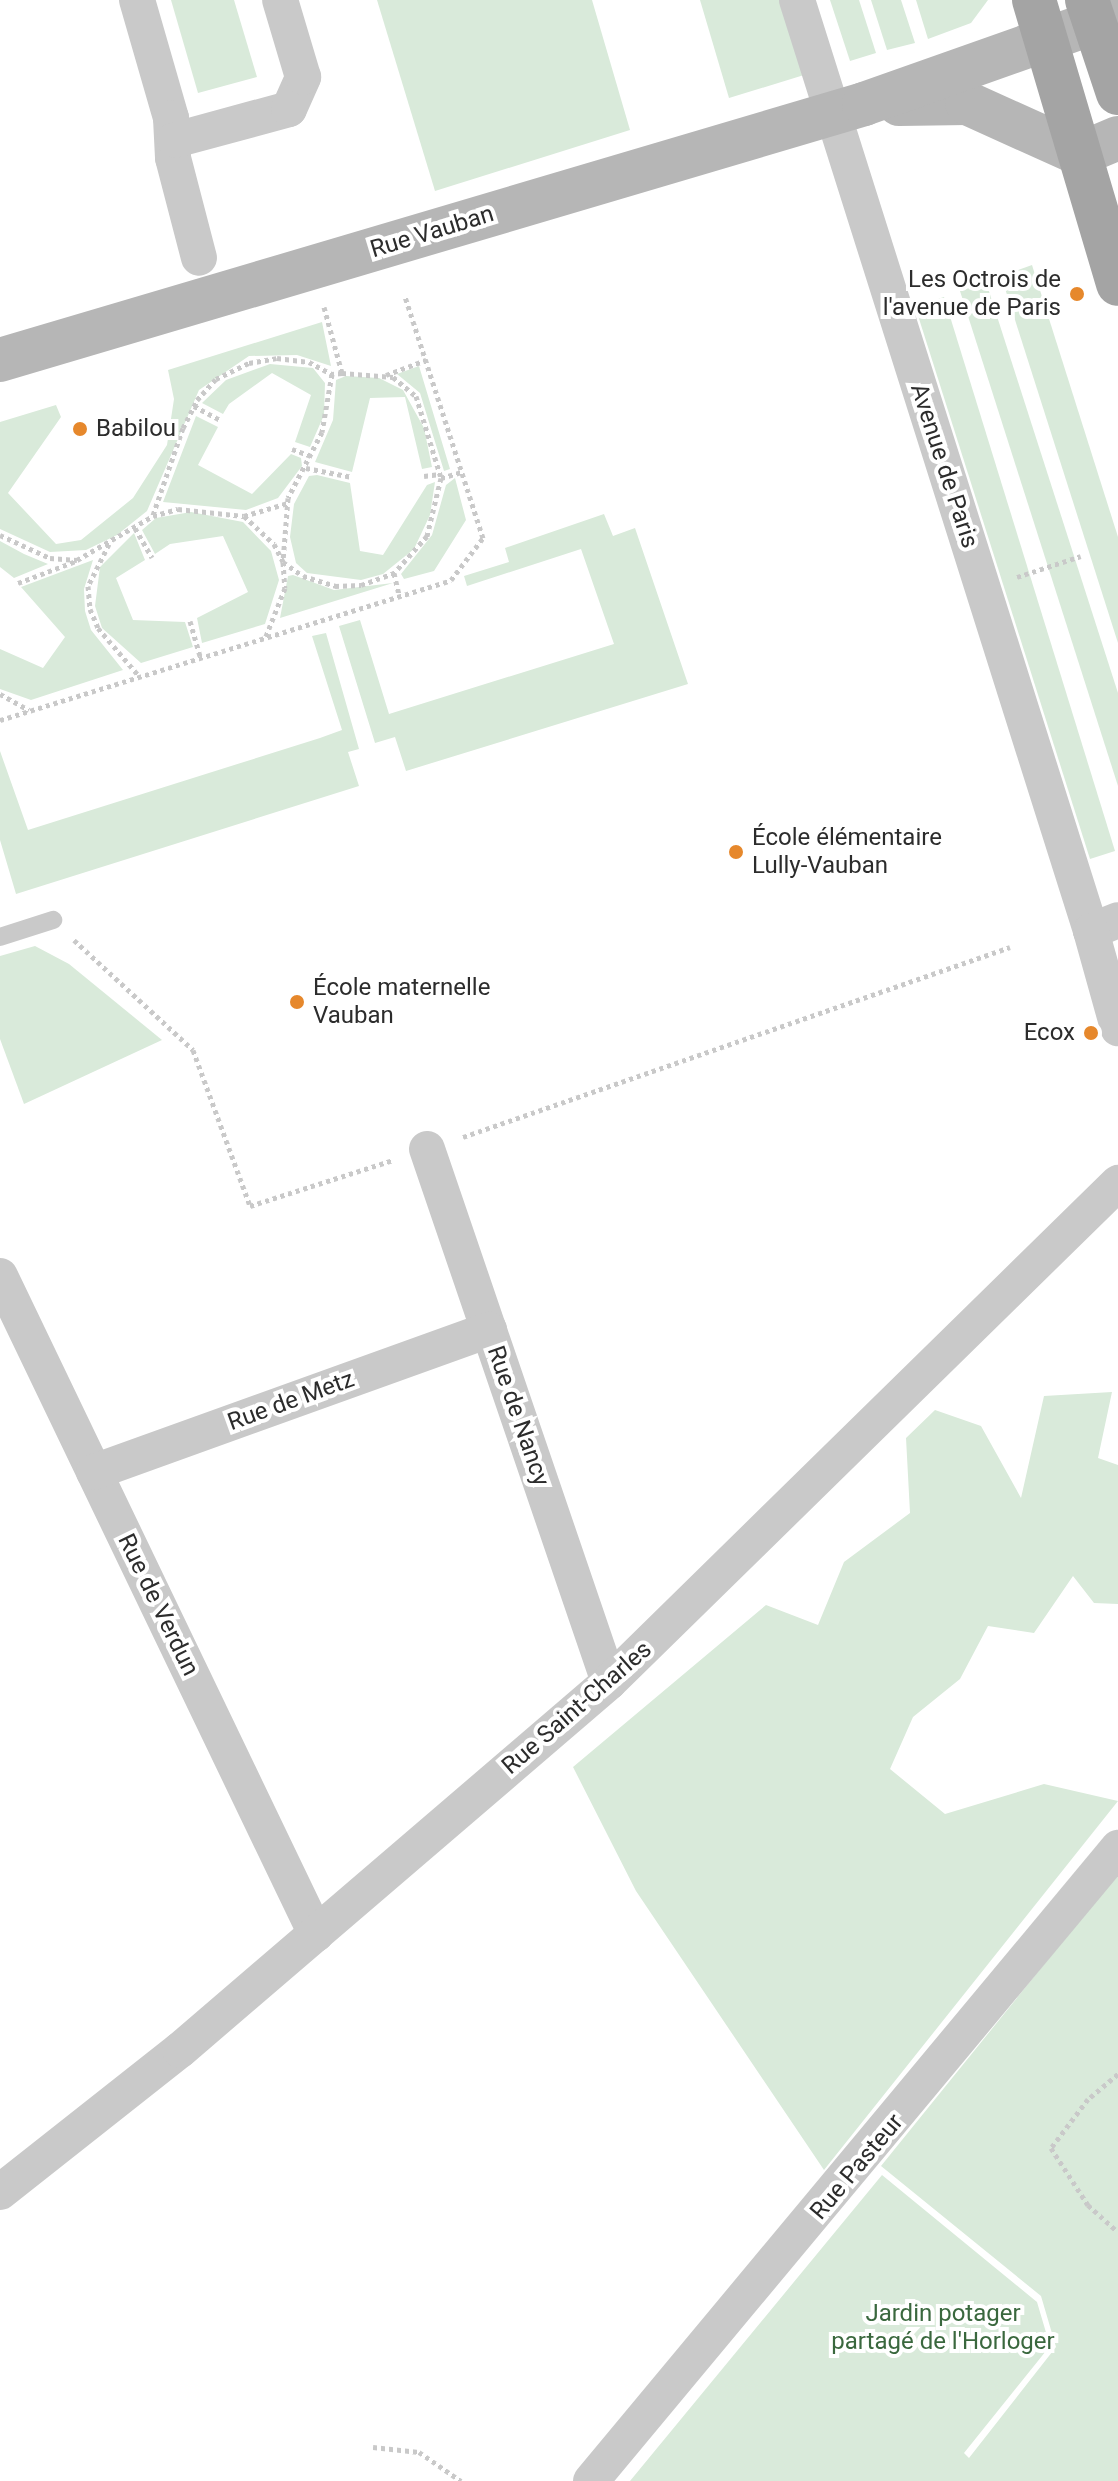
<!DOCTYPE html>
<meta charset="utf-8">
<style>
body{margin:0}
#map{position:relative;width:1118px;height:2481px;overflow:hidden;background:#fff;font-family:Roboto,sans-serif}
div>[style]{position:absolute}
.green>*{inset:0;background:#d9eada}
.path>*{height:5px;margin-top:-2.5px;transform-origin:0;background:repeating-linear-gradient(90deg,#c9c9c9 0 4px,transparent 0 8px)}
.lane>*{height:18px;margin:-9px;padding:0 9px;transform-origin:9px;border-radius:9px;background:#c9c9c9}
.street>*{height:36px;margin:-18px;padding:0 18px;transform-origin:18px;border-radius:18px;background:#c9c9c9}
.secondary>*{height:44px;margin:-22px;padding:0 22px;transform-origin:22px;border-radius:22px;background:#b6b6b6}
.primary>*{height:44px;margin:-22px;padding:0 22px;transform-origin:22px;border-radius:22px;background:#a4a4a4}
.dots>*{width:22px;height:22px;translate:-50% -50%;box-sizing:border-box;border:4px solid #fff;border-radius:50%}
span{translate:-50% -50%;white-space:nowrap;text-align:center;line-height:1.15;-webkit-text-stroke:8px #fff;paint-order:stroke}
.street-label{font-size:24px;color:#2c2c2c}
.poi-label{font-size:24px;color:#2c2c2c}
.right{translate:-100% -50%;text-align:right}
.left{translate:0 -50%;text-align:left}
.park-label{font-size:24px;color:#3a683e}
</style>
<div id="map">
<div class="green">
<div style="clip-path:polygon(171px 0,234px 0,257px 77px,198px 93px)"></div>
<div style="clip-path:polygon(377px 0,592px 0,630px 130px,435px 191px)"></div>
<div style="clip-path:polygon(700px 0,780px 0,804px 75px,729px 98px)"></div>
<div style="clip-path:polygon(830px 0,859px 0,876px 53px,850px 61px)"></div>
<div style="clip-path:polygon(871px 0,901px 0,915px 43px,887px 50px)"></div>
<div style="clip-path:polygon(916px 0,988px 0,971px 23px,928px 39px)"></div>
<div style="clip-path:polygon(1032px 265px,1118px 537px,1118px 643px,1001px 276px)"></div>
<div style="clip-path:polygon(986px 282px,1118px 693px,1118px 786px,960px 291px)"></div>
<div style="clip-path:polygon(944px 297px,1115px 851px,1090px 859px,915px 306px)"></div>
<div style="clip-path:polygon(322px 322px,331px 366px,297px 355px,249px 356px,199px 390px,147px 511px,117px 535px,86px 550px,50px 552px,0 529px,0 422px,56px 405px,61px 417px,8px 493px,56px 544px,81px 540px,133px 498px,167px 445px,174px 399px,168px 370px)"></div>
<div style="clip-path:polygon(270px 364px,313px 368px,325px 383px,324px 415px,310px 447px,295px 442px,311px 395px,272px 373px,229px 404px,223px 414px,202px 403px,226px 380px)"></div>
<div style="clip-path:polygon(419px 366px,450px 469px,444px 471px,420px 393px,397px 374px)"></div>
<div style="clip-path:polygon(346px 376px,379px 378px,403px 390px,424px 428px,432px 467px,422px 469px,405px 397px,370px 398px,352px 472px,315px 462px,333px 420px,336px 380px)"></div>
<div style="clip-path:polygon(196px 416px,218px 427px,198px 465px,252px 494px,291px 454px,301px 458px,302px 466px,278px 498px,246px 510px,163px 502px)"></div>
<div style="clip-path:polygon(317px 475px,350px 483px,360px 551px,383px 555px,427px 485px,435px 482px,430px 515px,414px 549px,383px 574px,361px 580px,307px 573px,296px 563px,290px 537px,294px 504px,309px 476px)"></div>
<div style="clip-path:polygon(455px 478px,466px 520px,434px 571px,404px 579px,401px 574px,432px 535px,446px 485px)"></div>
<div style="clip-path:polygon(191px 512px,243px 522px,271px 551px,279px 580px,265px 624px,202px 643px,197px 618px,248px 592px,223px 536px,170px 544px,155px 554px,142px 530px,156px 518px)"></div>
<div style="clip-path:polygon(604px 514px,613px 536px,635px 528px,688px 684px,406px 771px,395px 737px,375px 743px,339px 626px,360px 620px,389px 714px,614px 644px,581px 549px,467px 586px,464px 576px,509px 562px,505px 548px)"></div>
<div style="clip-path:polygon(134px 533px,145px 560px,116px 578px,133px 620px,185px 622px,193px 647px,141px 663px,102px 628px,95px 606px,100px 567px)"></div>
<div style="clip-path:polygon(0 541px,24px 554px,48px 564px,14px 578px,0 567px)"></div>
<div style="clip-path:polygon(93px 560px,84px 589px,85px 611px,91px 630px,123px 670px,31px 700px,0 689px,0 649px,43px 668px,65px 637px,21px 587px)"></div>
<div style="clip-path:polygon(293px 575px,334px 590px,393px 583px,280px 618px,288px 576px)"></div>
<div style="clip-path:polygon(326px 633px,359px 749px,348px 752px,359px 786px,16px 894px,0 840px,0 751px,28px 830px,320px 738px,342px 730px,312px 636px)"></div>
<div style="clip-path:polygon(35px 946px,69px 964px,162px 1040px,24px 1104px,0 1039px,0 956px)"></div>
<div style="clip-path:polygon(1112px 1392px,1098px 1458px,1118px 1465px,1118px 1604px,1094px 1603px,1073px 1576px,1034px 1633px,988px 1626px,960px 1679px,913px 1717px,890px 1769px,945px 1814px,1044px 1784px,1118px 1801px,824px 2170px,636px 1891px,573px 1767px,766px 1605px,818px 1625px,844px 1562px,910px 1513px,906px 1438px,935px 1410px,981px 1426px,1021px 1498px,1044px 1396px)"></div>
<div style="clip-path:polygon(1118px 1873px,1118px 2481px,630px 2481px,882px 2175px,1037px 2302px,1050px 2346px,964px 2453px,969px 2458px,1056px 2347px,1041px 2296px,881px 2166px)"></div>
</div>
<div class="path">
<div style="left:324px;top:307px;width:68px;rotate:74.7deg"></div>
<div style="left:342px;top:373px;width:10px;rotate:174deg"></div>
<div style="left:332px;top:374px;width:59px;rotate:99.8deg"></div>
<div style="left:322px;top:432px;width:74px;rotate:117.3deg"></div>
<div style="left:288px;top:498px;width:64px;rotate:94.5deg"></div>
<div style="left:283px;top:562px;width:24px;rotate:35deg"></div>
<div style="left:303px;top:576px;width:34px;rotate:17deg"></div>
<div style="left:335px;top:586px;width:26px;rotate:-2deg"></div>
<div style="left:361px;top:585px;width:35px;rotate:-20deg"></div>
<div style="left:394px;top:573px;width:23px;rotate:77deg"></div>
<div style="left:342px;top:373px;width:51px;rotate:4.5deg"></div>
<div style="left:393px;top:377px;width:30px;rotate:40deg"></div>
<div style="left:416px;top:396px;width:86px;rotate:73deg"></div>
<div style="left:441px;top:478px;width:60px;rotate:103.6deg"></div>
<div style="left:427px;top:536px;width:50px;rotate:131.7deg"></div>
<div style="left:386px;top:375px;width:43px;rotate:-20.6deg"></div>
<div style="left:194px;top:406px;width:30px;rotate:28deg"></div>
<div style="left:292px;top:449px;width:20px;rotate:20deg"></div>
<div style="left:306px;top:468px;width:47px;rotate:11.1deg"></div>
<div style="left:424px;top:476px;width:16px;rotate:-7deg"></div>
<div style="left:441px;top:478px;width:22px;rotate:-16deg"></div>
<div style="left:153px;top:515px;width:92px;rotate:-71deg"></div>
<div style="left:183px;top:428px;width:31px;rotate:-63deg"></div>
<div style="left:197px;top:400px;width:28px;rotate:-48deg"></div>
<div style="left:216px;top:379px;width:37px;rotate:-26deg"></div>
<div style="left:249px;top:363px;width:28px;rotate:-10deg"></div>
<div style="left:277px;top:358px;width:32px;rotate:7deg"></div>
<div style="left:309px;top:362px;width:26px;rotate:28deg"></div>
<div style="left:244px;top:516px;width:46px;rotate:-16.5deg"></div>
<div style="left:135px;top:528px;width:34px;rotate:60deg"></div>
<div style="left:0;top:535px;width:55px;rotate:24.7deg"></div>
<div style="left:50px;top:558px;width:27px;rotate:4deg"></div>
<div style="left:77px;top:560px;width:88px;rotate:-30.1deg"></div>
<div style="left:153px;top:516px;width:26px;rotate:-16deg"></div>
<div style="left:178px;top:509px;width:66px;rotate:6.1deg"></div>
<div style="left:244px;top:516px;width:41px;rotate:43deg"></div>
<div style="left:274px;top:544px;width:20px;rotate:63deg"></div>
<div style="left:283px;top:562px;width:26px;rotate:86deg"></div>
<div style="left:285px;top:588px;width:52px;rotate:111.6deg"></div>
<div style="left:109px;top:544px;width:47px;rotate:116.6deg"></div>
<div style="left:88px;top:586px;width:23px;rotate:85deg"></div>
<div style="left:90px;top:609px;width:21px;rotate:67deg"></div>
<div style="left:98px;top:628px;width:63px;rotate:49.5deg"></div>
<div style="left:1017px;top:577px;width:67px;rotate:-18.2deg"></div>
<div style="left:18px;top:583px;width:62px;rotate:-20.8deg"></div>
<div style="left:190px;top:621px;width:37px;rotate:74deg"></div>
<div style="left:0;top:694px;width:33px;rotate:29deg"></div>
<div style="left:0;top:720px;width:472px;rotate:-17.2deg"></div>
<div style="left:451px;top:580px;width:53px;rotate:-52.7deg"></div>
<div style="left:483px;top:538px;width:254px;rotate:-107.9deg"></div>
<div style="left:74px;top:940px;width:162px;rotate:42.7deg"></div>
<div style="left:193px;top:1050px;width:166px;rotate:69.9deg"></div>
<div style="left:250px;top:1206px;width:150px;rotate:-17.8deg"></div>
<div style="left:463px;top:1137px;width:579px;rotate:-19.15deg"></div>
<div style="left:1118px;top:2074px;width:39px;rotate:140deg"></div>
<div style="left:1088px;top:2099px;width:61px;rotate:127.1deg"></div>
<div style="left:1051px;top:2148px;width:68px;rotate:57deg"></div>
<div style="left:1088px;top:2205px;width:40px;rotate:42deg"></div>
<div style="left:373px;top:2447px;width:46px;rotate:6.2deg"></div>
<div style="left:419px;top:2452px;width:51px;rotate:34.6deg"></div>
</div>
<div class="lane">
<div style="left:0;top:937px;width:56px;rotate:-17.8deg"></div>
</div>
<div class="street">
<div style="left:137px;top:0;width:123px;rotate:73.9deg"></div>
<div style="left:171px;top:118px;width:40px;rotate:87.1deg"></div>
<div style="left:173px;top:158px;width:103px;rotate:75.4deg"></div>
<div style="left:797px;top:0;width:976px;rotate:72.47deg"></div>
<div style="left:1091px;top:931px;width:29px;rotate:-22deg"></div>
<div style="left:175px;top:140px;width:118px;rotate:-15.2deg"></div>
<div style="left:289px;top:109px;width:35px;rotate:-66deg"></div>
<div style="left:303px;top:77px;width:80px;rotate:-106.6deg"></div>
<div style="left:1091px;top:931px;width:101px;rotate:74.4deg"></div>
<div style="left:427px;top:1149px;width:563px;rotate:71.15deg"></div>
<div style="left:0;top:1276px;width:730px;rotate:64.35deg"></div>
<div style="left:94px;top:1472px;width:420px;rotate:-19.8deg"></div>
<div style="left:0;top:2192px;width:229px;rotate:-38.3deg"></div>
<div style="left:180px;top:2050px;width:565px;rotate:-40.62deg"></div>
<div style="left:609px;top:1682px;width:713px;rotate:-44.43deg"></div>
<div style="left:591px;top:2481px;width:824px;rotate:-50.22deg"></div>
</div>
<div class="secondary">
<div style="left:899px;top:104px;width:68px;rotate:-0.8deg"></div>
<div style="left:967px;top:103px;width:124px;rotate:24.3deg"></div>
<div style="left:1080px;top:154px;width:41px;rotate:-22.8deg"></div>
<div style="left:0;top:360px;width:901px;rotate:-16.5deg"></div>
<div style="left:864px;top:104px;width:245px;rotate:-19.5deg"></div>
<div style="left:1095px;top:22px;width:23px"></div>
</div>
<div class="primary">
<div style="left:1034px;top:0;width:296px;rotate:73.5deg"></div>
<div style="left:1087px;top:0;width:98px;rotate:71.6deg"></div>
</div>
<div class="dots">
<div style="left:1077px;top:294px;background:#e6882c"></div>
<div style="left:80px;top:429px;background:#e6882c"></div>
<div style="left:736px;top:852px;background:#e6882c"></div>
<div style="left:297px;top:1002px;background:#e6882c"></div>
<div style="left:1091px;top:1033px;background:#e6882c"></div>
</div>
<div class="street-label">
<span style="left:432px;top:232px;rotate:-17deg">Rue Vauban</span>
<span style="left:944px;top:466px;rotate:72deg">Avenue de Paris</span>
<span style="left:291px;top:1401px;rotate:-20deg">Rue de Metz</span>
<span style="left:518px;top:1416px;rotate:71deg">Rue de Nancy</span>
<span style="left:158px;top:1605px;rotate:64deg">Rue de Verdun</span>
<span style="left:577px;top:1708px;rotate:-41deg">Rue Saint-Charles</span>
<span style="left:857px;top:2167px;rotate:-50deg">Rue Pasteur</span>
</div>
<div class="poi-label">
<span class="right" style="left:1061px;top:294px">Les Octrois de<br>l'avenue de Paris</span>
<span class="left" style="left:96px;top:429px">Babilou</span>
<span class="left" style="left:752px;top:852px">École élémentaire<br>Lully-Vauban</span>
<span class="left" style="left:313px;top:1002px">École maternelle<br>Vauban</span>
<span class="right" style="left:1075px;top:1033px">Ecox</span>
</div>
<div class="park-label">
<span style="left:943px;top:2328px">Jardin potager<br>partagé de l'Horloger</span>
</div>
</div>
